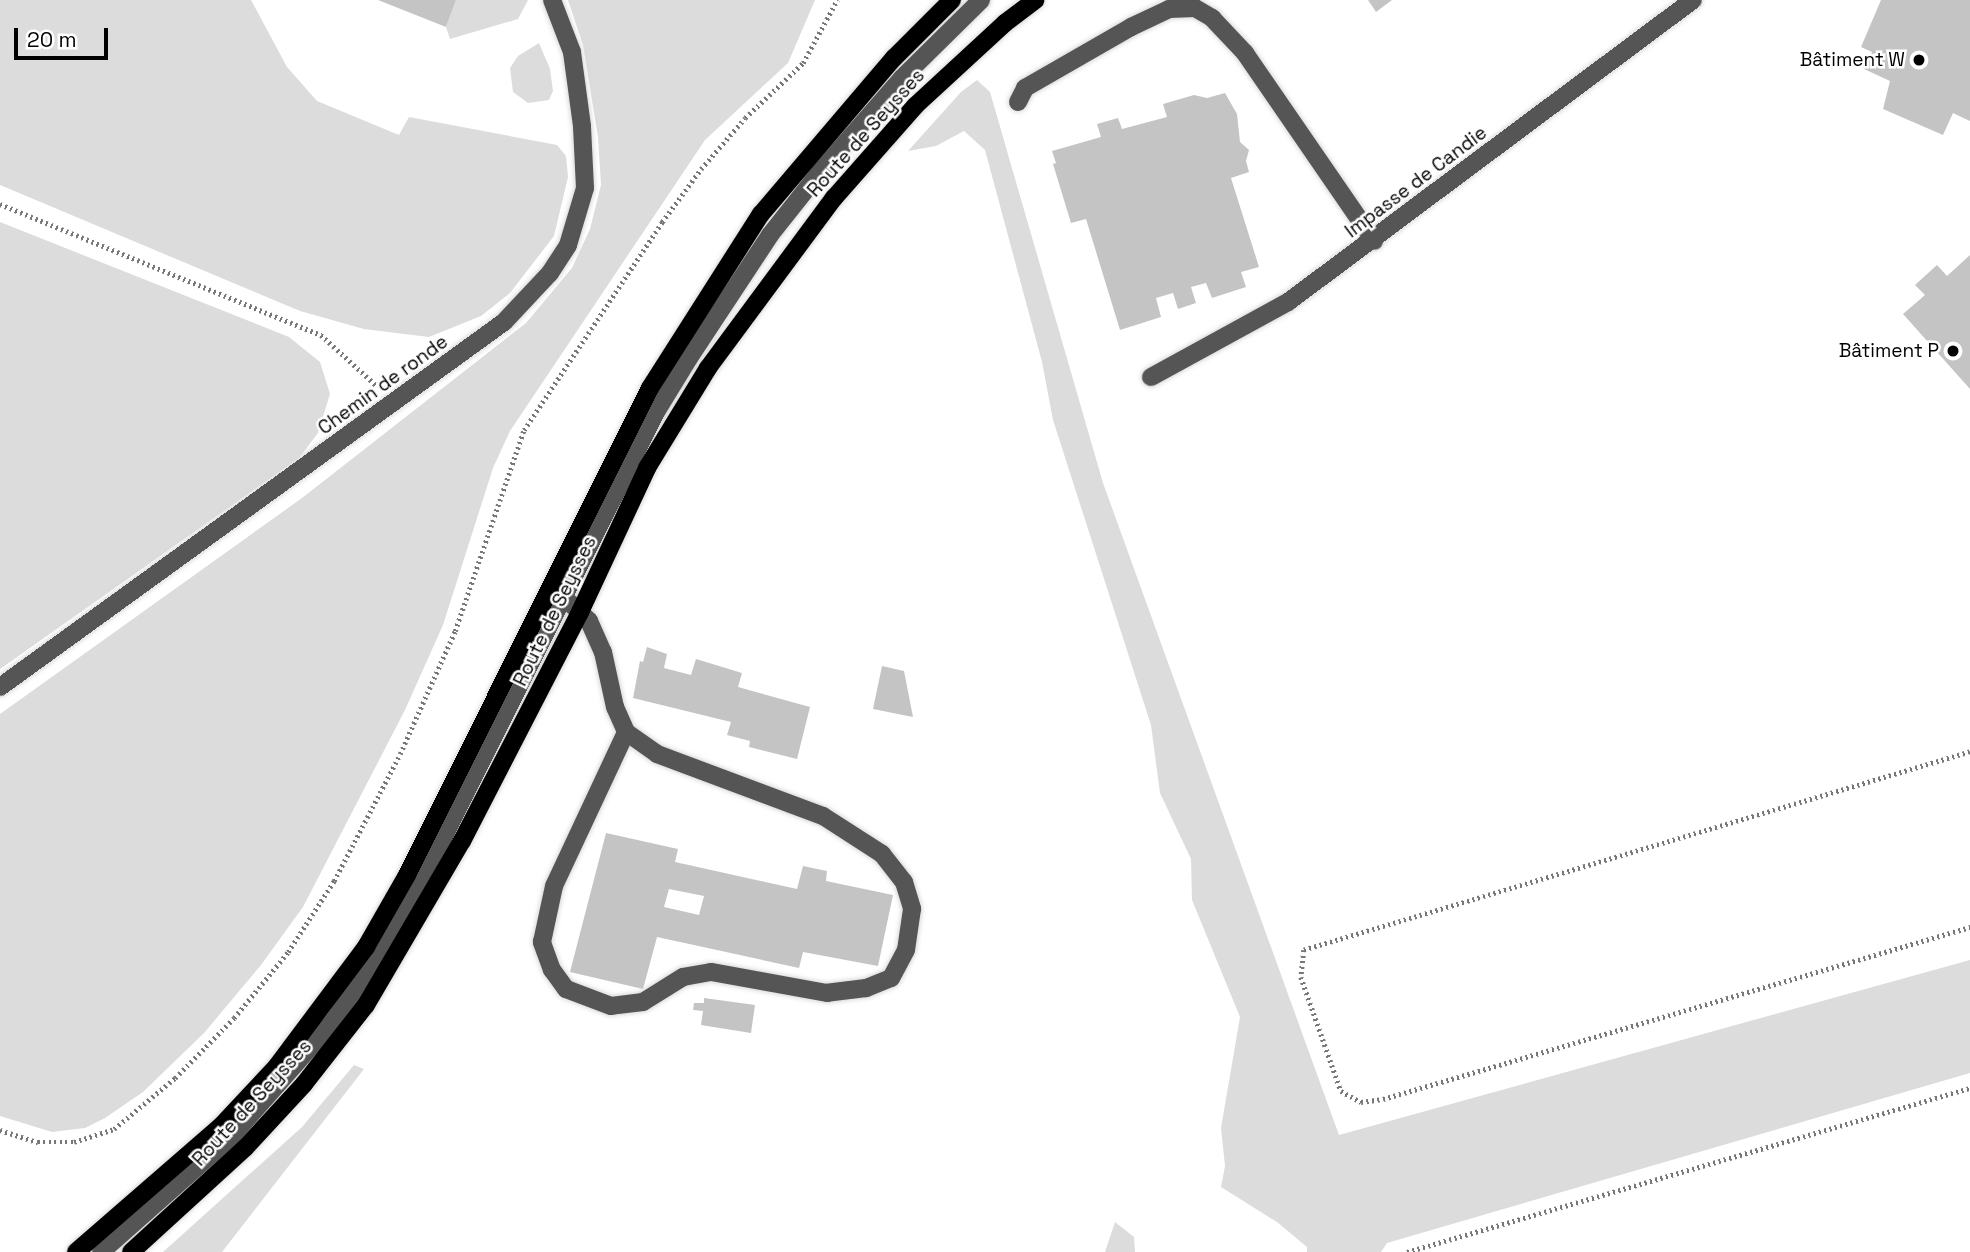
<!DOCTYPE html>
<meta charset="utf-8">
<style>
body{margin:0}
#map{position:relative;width:1970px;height:1252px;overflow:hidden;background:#fff;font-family:"Space Grotesk",sans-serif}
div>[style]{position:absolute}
.green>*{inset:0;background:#dcdcdc}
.building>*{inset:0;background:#c4c4c4}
.path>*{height:4.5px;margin-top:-2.25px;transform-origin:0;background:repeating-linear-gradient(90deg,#777 0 2px,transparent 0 5.5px)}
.roads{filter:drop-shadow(0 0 2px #dbdbdb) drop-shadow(0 0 2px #dbdbdb)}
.minor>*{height:18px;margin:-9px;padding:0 9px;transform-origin:9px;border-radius:9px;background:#555}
.major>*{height:18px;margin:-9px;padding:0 9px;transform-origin:9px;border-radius:9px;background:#000}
.dots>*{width:19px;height:19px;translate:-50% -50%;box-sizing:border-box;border:4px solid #fff;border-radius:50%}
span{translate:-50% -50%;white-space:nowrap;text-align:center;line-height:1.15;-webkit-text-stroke:5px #fff;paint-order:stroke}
.poi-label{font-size:19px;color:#000}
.right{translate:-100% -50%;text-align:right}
.street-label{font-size:19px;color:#000}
.scale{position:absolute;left:14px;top:28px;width:94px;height:32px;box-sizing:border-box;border:4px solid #000;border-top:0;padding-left:9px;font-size:21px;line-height:24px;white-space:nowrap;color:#000;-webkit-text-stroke:5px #fff;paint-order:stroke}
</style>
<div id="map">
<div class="green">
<div style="clip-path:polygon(0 0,251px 0,287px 67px,317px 101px,399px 135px,409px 117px,557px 145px,566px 156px,568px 177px,554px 236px,510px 293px,481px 316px,429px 337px,364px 329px,300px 311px,0 185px)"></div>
<div style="clip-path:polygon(456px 0,528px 0,518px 19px,450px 39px,446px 27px)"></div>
<div style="clip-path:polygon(568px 0,815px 0,788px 63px,705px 140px,510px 431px,493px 468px,443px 625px,405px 710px,303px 907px,261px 965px,204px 1033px,143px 1092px,105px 1118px,85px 1128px,52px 1132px,0 1116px,0 714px,302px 498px,526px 323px,572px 268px,590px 229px,601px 185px,598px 137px,583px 45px)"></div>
<div style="clip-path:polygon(539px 43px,550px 69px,553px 91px,549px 100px,528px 103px,513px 92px,510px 68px,518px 56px)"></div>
<div style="clip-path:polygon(977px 80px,990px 92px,1103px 483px,1339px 1135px,1970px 960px,1970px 1073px,1387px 1243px,1381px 1252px,1307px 1252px,1307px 1247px,1277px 1222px,1221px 1187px,1225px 1166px,1221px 1128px,1240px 1017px,1192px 900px,1191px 859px,1160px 793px,1151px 725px,1053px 420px,1042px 362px,985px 150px,964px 131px,936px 146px,908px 151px,961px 92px)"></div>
<div style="clip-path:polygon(0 222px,289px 337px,320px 362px,330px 394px,318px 433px,299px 458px,0 669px)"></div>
<div style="clip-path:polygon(354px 1065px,364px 1069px,222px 1252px,163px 1252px,302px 1127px)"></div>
<div style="clip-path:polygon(1115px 1222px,1134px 1237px,1135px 1252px,1105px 1252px)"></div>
</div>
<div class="building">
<div style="clip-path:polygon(378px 0,456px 0,446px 27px)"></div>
<div style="clip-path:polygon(1368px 0,1392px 0,1376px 12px)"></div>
<div style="clip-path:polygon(1881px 0,1970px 0,1970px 121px,1953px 113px,1943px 135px,1883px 109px,1890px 81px,1864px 69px,1872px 52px,1861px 47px)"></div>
<div style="clip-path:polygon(1225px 93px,1237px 114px,1240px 142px,1249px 150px,1246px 161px,1249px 172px,1231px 178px,1259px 267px,1241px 272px,1246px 287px,1212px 298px,1206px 283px,1191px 287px,1196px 303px,1178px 309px,1173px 293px,1156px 298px,1161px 317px,1120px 330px,1086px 219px,1071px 223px,1053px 164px,1056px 163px,1052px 151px,1101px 137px,1097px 124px,1118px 118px,1122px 129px,1167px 117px,1163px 104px,1194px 95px,1207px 98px)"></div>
<div style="clip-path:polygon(1970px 255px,1970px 389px,1903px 314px,1925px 295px,1915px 285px,1937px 265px,1947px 276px)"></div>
<div style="clip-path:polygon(647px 647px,667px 654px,664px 668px,691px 675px,696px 659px,742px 673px,738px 687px,810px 707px,797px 759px,749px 747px,750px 741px,727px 735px,731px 722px,633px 698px,640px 661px,643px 662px)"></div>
<div style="clip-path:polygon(882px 666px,904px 671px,913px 717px,873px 709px)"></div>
<div style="clip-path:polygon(evenodd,606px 833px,678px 849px,675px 862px,797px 889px,803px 866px,827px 871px,826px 881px,893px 895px,878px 966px,803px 952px,799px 968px,657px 937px,643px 989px,570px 972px,606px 833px,669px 889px,704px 896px,699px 915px,664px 907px,669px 889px)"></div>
<div style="clip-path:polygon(704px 998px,755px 1005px,751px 1033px,701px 1025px,703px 1011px,693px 1010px,694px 1003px,704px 1003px)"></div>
</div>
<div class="path">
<div style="left:0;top:204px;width:347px;rotate:22.2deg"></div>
<div style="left:321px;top:335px;width:76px;rotate:42.3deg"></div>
<div style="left:1970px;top:752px;width:695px;rotate:163.44deg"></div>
<div style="left:1304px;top:950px;width:27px;rotate:96deg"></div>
<div style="left:1301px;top:977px;width:121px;rotate:70.7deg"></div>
<div style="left:1341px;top:1091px;width:23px;rotate:29deg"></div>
<div style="left:1361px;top:1102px;width:22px;rotate:-8deg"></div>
<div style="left:1383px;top:1099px;width:612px;rotate:-16.33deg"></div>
<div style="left:0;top:1130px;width:40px;rotate:18deg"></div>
<div style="left:38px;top:1142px;width:36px"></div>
<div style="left:74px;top:1142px;width:42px;rotate:-18deg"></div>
<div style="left:114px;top:1129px;width:80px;rotate:-39.9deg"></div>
<div style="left:175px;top:1078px;width:84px;rotate:-45.5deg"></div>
<div style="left:234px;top:1018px;width:85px;rotate:-50.7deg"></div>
<div style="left:288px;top:952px;width:85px;rotate:-57.1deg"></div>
<div style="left:334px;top:881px;width:143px;rotate:-62.5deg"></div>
<div style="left:400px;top:754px;width:135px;rotate:-65.9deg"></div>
<div style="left:455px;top:631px;width:213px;rotate:-71.1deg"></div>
<div style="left:524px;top:430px;width:250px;rotate:-56.4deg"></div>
<div style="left:662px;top:222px;width:66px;rotate:-53.7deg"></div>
<div style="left:701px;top:169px;width:67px;rotate:-49.2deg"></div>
<div style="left:745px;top:118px;width:80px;rotate:-43.5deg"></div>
<div style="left:803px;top:63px;width:72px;rotate:-61.6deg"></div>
<div style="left:1407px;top:1252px;width:586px;rotate:-16.24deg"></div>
</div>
<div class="roads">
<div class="minor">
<div style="left:1018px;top:102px;width:16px;rotate:-63deg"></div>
<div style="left:1025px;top:88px;width:122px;rotate:-29.9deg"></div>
<div style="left:1131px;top:27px;width:42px;rotate:-25.3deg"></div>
<div style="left:1169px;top:9px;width:26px;rotate:-2deg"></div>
<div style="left:1195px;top:8px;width:20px;rotate:30deg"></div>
<div style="left:1212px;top:18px;width:48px;rotate:46.7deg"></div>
<div style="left:1245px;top:53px;width:228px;rotate:55.5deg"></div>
<div style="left:1151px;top:377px;width:156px;rotate:-28.7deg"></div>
<div style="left:1288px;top:302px;width:505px;rotate:-36.71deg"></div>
<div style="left:570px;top:603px;width:26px;rotate:43deg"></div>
<div style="left:589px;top:621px;width:34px;rotate:66deg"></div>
<div style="left:603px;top:652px;width:56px;rotate:77.7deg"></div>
<div style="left:615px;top:707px;width:27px;rotate:66deg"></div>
<div style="left:626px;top:732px;width:38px;rotate:35deg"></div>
<div style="left:657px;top:754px;width:177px;rotate:20.5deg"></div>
<div style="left:823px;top:816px;width:70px;rotate:32.8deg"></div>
<div style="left:882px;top:854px;width:36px;rotate:52deg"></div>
<div style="left:904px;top:882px;width:28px;rotate:73deg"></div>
<div style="left:912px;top:909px;width:41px;rotate:98.3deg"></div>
<div style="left:906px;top:950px;width:32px;rotate:118deg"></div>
<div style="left:891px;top:978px;width:27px;rotate:158deg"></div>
<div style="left:866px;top:988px;width:39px;rotate:173deg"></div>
<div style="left:827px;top:993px;width:118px;rotate:-169.7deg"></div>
<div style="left:711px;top:972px;width:28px;rotate:170deg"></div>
<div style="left:683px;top:977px;width:47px;rotate:148deg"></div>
<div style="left:643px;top:1002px;width:32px;rotate:173deg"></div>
<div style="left:611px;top:1006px;width:48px;rotate:-159.3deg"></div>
<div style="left:566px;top:989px;width:24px;rotate:-126deg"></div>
<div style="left:552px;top:970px;width:30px;rotate:-110deg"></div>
<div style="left:542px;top:942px;width:57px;rotate:-77.9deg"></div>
<div style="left:554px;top:886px;width:170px;rotate:-64.9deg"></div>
<div style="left:0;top:687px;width:622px;rotate:-35.91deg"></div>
<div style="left:504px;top:322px;width:67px;rotate:-46.8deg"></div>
<div style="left:550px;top:273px;width:33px;rotate:-57deg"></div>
<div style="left:568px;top:245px;width:59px;rotate:-73.4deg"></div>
<div style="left:585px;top:188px;width:62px;rotate:-92.8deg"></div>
<div style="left:582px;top:126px;width:75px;rotate:-97.7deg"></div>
<div style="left:572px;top:52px;width:56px;rotate:-111deg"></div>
<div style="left:101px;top:1252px;width:174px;rotate:-41.5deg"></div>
<div style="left:231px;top:1137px;width:156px;rotate:-48.6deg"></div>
<div style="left:334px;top:1020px;width:67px;rotate:-54.7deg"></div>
<div style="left:373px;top:965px;width:85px;rotate:-59.5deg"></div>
<div style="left:416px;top:892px;width:537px;rotate:-63.43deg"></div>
<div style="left:656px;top:412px;width:63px;rotate:-58.6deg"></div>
<div style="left:689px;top:358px;width:147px;rotate:-56.6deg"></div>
<div style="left:770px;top:235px;width:80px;rotate:-51.6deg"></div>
<div style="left:820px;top:172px;width:125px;rotate:-48.9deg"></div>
<div style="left:902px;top:78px;width:111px;rotate:-44.6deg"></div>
</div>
<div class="major">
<div style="left:76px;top:1252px;width:191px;rotate:-41deg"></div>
<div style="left:220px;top:1127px;width:83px;rotate:-46.9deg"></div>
<div style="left:277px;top:1066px;width:149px;rotate:-53.2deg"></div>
<div style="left:366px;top:947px;width:83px;rotate:-60.3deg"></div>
<div style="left:407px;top:875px;width:544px;rotate:-63.48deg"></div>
<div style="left:650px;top:388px;width:206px;rotate:-57.5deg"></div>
<div style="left:761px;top:214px;width:205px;rotate:-49.6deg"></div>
<div style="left:894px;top:58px;width:82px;rotate:-45deg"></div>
<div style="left:131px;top:1252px;width:154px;rotate:-42.4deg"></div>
<div style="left:245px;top:1148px;width:87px;rotate:-47.3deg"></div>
<div style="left:304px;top:1084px;width:100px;rotate:-51.9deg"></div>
<div style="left:366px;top:1005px;width:190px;rotate:-59.7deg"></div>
<div style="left:462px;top:841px;width:258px;rotate:-62.7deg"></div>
<div style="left:580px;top:612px;width:159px;rotate:-65deg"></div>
<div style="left:647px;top:468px;width:117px;rotate:-58.6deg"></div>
<div style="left:708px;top:368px;width:212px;rotate:-53.5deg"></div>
<div style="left:834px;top:198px;width:123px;rotate:-48.6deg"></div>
<div style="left:915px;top:106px;width:122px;rotate:-42.7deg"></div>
<div style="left:1005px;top:23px;width:38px;rotate:-37deg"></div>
</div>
</div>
<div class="dots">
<div style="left:1919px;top:60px;background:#000"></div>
<div style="left:1953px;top:351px;background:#000"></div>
</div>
<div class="poi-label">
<span class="right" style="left:1905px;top:60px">Bâtiment W</span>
<span class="right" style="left:1939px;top:351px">Bâtiment P</span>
</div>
<div class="street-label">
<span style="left:866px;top:133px;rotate:-48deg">Route de Seysses</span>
<span style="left:1416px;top:182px;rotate:-37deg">Impasse de Candie</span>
<span style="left:383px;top:385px;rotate:-36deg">Chemin de ronde</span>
<span style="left:555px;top:611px;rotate:-64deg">Route de Seysses</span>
<span style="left:252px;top:1103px;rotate:-47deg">Route de Seysses</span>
</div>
<div class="scale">20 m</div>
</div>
